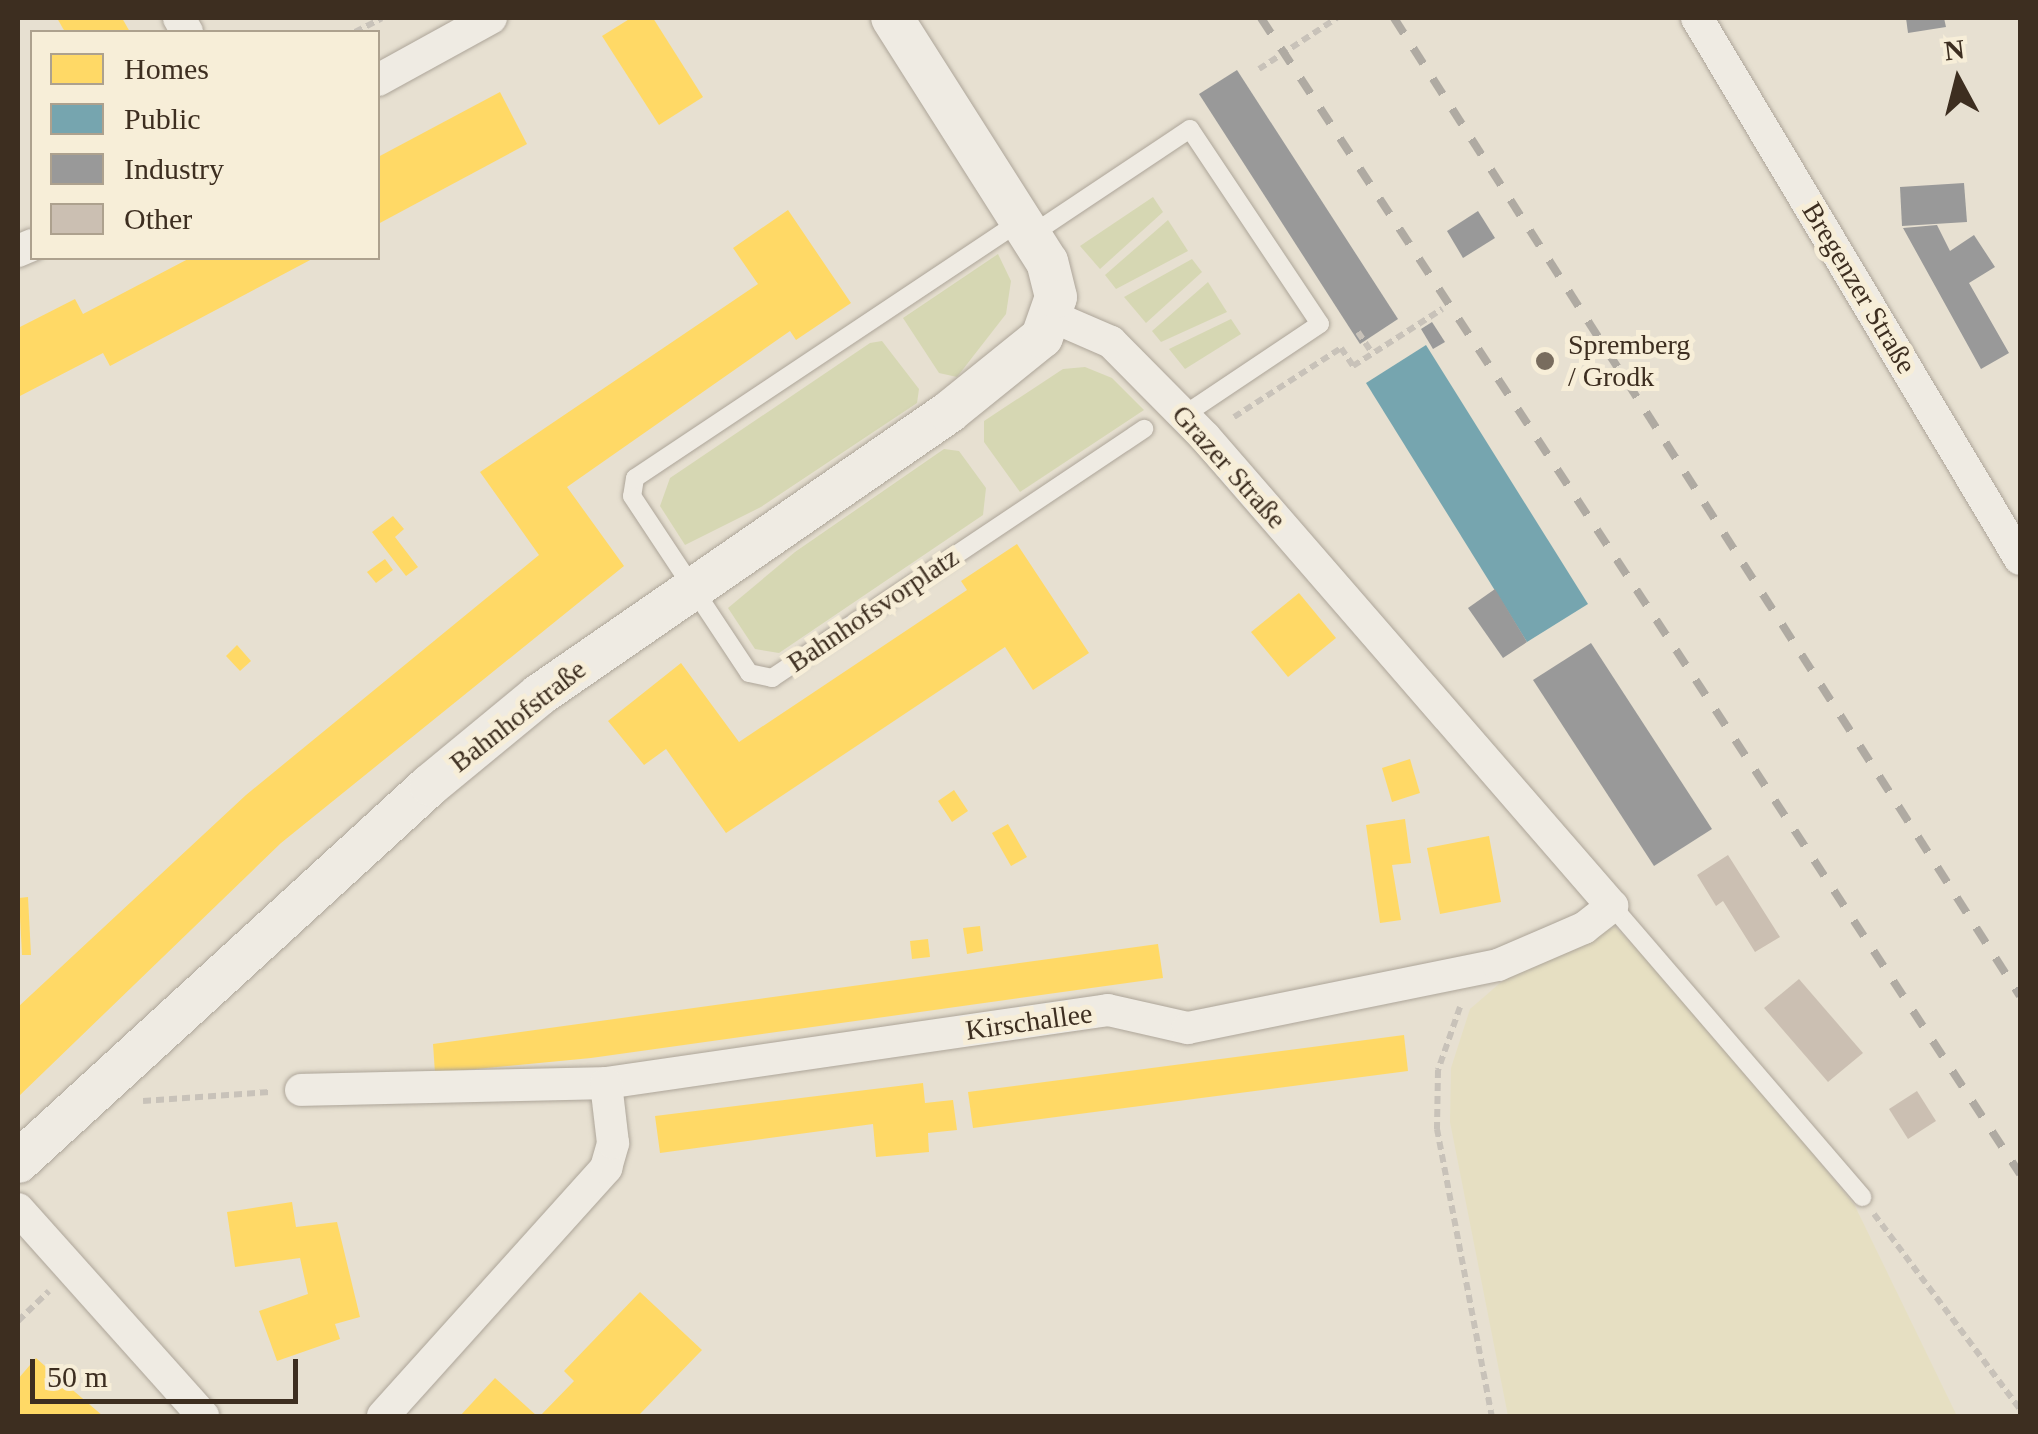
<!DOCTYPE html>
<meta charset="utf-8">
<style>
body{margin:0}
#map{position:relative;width:2038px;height:1434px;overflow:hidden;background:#e7e0d1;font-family:"Times New Roman",serif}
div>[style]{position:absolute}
.farmland>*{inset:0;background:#e6dfc2}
.green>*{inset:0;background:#d6d7b3}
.homes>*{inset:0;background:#ffd966}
.public>*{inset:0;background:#76a5af}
.industry>*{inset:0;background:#999}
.building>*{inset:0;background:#cbbfb2}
.path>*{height:6px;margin-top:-3px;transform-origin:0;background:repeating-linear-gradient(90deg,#c8c2b9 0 8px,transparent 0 13px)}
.roads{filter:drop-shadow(0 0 2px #ada599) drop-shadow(0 0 2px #ada599)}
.service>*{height:18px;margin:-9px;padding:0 9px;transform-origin:9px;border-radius:9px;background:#efebe3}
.minor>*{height:32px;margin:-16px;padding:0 16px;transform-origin:16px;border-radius:16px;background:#efebe3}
.tertiary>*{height:42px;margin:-21px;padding:0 21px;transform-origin:21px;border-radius:21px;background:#efebe3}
.rail>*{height:8px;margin-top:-4px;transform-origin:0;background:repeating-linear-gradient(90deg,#afaaa2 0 18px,transparent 0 36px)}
.dots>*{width:28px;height:28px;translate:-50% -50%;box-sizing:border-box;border:5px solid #f7eed8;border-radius:50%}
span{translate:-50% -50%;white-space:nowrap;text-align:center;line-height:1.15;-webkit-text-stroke:10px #f7eed8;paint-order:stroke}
.street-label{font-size:28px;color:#3d2e20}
.poi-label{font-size:28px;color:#3d2e20}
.left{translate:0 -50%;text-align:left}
.frame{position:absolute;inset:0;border:20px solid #3d2e20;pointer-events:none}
.legend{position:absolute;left:30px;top:30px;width:350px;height:230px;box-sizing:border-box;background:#f7eed8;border:2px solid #ada18e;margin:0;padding:12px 18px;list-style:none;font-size:30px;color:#3d2e20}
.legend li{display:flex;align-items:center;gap:20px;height:50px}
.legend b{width:50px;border:2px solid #ada18e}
.north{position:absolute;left:1908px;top:30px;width:100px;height:100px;-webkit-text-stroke:8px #f7eed8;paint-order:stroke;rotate:353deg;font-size:28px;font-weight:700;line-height:40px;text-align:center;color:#3d2e20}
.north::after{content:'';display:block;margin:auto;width:35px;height:45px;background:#3d2e20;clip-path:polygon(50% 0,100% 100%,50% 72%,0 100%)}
.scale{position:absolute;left:30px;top:1359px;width:268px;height:45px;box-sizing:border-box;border:5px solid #3d2e20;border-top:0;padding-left:12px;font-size:30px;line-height:35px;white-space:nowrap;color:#3d2e20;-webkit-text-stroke:8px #f7eed8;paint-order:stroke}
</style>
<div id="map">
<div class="farmland">
<div style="clip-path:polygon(1615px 927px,1690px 1001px,1855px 1206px,1957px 1416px,1508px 1416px,1450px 1122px,1451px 1068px,1470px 1009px,1521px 965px)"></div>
</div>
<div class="green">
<div style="clip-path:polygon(1153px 197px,1163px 212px,1100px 269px,1080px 246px)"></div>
<div style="clip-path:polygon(1168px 220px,1188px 251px,1116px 289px,1105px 275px)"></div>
<div style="clip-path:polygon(998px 254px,1011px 281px,1006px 314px,957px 377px,939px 373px,903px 318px)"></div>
<div style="clip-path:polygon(1192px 259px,1202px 272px,1146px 323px,1124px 297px)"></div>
<div style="clip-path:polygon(1208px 282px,1227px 312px,1161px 342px,1152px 331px)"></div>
<div style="clip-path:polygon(1231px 319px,1241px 334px,1185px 369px,1169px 349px)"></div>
<div style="clip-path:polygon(882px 341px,919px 389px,917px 403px,761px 507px,685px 545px,660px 506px,670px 478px,870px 343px)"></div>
<div style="clip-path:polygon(1085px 367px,1112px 378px,1144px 410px,1020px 492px,984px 442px,984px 421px,1063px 369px)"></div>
<div style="clip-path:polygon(944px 449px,959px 451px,986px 488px,983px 515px,779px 653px,755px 649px,728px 608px,795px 552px)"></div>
</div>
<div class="homes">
<div style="clip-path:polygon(57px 18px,122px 18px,130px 32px,65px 32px)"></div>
<div style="clip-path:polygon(631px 18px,653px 18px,703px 97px,659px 125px,602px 36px)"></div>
<div style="clip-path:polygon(500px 92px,527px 144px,378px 224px,378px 157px)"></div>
<div style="clip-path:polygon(788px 210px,851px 303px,796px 340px,790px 331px,567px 487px,624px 566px,281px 843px,18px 1097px,18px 1007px,246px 795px,539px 555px,480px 472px,758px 284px,733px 248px)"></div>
<div style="clip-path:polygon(190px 258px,314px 258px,110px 366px,103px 353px,18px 397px,18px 328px,75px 299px,83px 314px)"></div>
<div style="clip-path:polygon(393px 516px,404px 529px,395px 537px,418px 567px,406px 576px,372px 532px)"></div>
<div style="clip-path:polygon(1017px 544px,1089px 653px,1033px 690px,1005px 647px,726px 833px,666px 749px,644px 765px,608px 721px,681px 663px,739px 742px,967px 590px,961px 581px)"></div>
<div style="clip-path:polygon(385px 559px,393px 570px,376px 583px,367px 572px)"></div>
<div style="clip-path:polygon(1299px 593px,1336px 638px,1288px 677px,1251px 632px)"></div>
<div style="clip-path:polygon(237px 645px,251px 661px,240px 671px,226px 656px)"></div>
<div style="clip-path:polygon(1410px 759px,1420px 793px,1392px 802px,1382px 768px)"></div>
<div style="clip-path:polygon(954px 790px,968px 811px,952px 822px,938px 801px)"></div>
<div style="clip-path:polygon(1405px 819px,1411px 863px,1392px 865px,1401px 920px,1380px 923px,1366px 825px)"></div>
<div style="clip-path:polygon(1008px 824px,1027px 857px,1011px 866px,992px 833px)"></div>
<div style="clip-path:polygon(1489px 836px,1501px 902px,1440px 914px,1427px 848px)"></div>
<div style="clip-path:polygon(28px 897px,31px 955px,22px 955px,19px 898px)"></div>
<div style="clip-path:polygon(980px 926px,983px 951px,967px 954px,963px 928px)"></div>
<div style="clip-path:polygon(928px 939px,930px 957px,912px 959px,910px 941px)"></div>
<div style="clip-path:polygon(1158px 944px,1163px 978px,591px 1058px,435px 1073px,433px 1044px)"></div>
<div style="clip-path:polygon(1404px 1035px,1408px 1071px,973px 1128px,968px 1092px)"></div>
<div style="clip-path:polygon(923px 1083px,925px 1103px,953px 1100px,957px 1130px,928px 1133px,929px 1152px,876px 1157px,873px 1124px,660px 1153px,655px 1116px)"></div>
<div style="clip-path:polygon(292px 1202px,296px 1227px,337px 1222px,360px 1317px,335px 1324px,340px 1339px,277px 1361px,259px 1311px,308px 1294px,300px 1258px,235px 1267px,227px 1212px)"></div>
<div style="clip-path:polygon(640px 1292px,702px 1350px,638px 1416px,540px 1416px,574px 1381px,564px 1371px)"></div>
<div style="clip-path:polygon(36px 1358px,54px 1374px,103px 1416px,18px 1416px,18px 1379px)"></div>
<div style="clip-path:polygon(495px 1378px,537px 1416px,460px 1416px)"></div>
</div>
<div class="public">
<div style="clip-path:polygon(1426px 345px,1588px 604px,1527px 642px,1366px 383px)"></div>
</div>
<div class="industry">
<div style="clip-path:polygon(1906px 18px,1944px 18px,1946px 27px,1908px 33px)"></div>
<div style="clip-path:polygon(1237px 70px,1398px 319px,1360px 344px,1199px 94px)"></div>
<div style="clip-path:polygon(1964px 183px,1967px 222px,1902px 226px,1900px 187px)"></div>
<div style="clip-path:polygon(1478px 211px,1495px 238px,1463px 258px,1447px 231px)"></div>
<div style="clip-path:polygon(1937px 225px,1950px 251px,1974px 235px,1995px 267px,1969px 283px,2009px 353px,1981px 369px,1903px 228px)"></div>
<div style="clip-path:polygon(1432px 322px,1445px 342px,1433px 349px,1421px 329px)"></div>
<div style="clip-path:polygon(1495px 589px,1527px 642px,1503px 658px,1468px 608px)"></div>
<div style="clip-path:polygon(1591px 643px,1712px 829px,1654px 866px,1533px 680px)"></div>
</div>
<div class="building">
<div style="clip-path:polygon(1728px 855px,1780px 937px,1755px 952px,1723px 901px,1716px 906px,1697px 875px)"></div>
<div style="clip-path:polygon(1799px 979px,1863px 1053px,1828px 1082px,1764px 1008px)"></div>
<div style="clip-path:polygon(1917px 1091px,1936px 1121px,1908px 1139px,1889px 1109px)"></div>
</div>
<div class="path">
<div style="left:355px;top:32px;width:30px;rotate:-27deg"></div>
<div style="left:1259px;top:69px;width:93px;rotate:-33.2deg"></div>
<div style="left:1358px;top:332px;width:25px;rotate:56deg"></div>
<div style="left:1234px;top:417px;width:127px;rotate:-32.8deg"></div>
<div style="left:1341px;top:348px;width:22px;rotate:56deg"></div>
<div style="left:1353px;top:366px;width:106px;rotate:-32.6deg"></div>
<div style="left:1460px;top:1007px;width:67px;rotate:109.2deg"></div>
<div style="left:1438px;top:1070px;width:59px;rotate:91deg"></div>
<div style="left:1437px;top:1129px;width:292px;rotate:79.2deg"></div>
<div style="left:143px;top:1101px;width:127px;rotate:-4.1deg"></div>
<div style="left:1874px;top:1214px;width:244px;rotate:53.2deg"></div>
<div style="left:18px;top:1321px;width:43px;rotate:-44.1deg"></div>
</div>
<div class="roads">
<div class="service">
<div style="left:1022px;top:220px;width:465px;rotate:146.3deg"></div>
<div style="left:635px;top:478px;width:18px;rotate:99deg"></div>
<div style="left:632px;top:496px;width:212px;rotate:56.5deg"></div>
<div style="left:749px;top:673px;width:24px;rotate:12deg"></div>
<div style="left:772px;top:678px;width:448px;rotate:-33.8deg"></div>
<div style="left:1031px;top:235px;width:191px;rotate:-33.7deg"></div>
<div style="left:1190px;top:129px;width:234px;rotate:56.3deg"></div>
<div style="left:1320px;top:324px;width:164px;rotate:146.2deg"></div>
<div style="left:1612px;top:906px;width:384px;rotate:49.3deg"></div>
</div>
<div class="minor">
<div style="left:179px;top:18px;width:16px;rotate:60deg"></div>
<div style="left:1697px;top:18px;width:630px;rotate:59.16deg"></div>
<div style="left:378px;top:80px;width:129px;rotate:-28.8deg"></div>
<div style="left:18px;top:251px;width:15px;rotate:-23deg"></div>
<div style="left:301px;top:1090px;width:305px;rotate:-1.3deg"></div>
<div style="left:606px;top:1083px;width:507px;rotate:-8.27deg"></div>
<div style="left:1108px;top:1010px;width:82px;rotate:12.7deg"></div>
<div style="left:1188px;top:1028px;width:316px;rotate:-11.5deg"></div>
<div style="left:1498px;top:965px;width:94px;rotate:-23.3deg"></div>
<div style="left:1584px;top:928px;width:36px;rotate:-38deg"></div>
<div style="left:1612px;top:906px;width:621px;rotate:-130.95deg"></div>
<div style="left:1205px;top:437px;width:134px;rotate:-134.7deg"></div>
<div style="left:1111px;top:342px;width:65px;rotate:-156.6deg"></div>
<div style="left:18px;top:1209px;width:278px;rotate:48.2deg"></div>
<div style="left:383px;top:1416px;width:334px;rotate:-48deg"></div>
<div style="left:606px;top:1168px;width:26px;rotate:-74deg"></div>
<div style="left:613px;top:1143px;width:60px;rotate:-96.7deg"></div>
</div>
<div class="tertiary">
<div style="left:18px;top:1162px;width:558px;rotate:-42.46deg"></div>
<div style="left:430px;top:785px;width:141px;rotate:-39.5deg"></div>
<div style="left:539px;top:695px;width:498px;rotate:-34.6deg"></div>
<div style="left:949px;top:412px;width:119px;rotate:-38.9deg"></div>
<div style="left:1042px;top:337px;width:42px;rotate:-70.7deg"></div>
<div style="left:1056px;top:297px;width:36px;rotate:-104deg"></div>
<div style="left:1047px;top:262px;width:289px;rotate:-122.4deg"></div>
</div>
</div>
<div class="rail">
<div style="left:1261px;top:18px;width:1383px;rotate:56.71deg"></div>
<div style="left:1394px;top:18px;width:1161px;rotate:57.38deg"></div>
</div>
<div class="dots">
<div style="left:1545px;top:361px;background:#786c5e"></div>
</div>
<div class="street-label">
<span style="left:1859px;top:288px;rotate:59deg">Bregenzer Straße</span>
<span style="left:1229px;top:467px;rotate:48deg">Grazer Straße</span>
<span style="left:873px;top:610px;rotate:-34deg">Bahnhofsvorplatz</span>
<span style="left:518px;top:716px;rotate:-38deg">Bahnhofstraße</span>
<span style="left:1029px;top:1022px;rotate:-8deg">Kirschallee</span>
</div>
<div class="poi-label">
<span class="left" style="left:1568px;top:361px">Spremberg<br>/ Grodk</span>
</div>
<div class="frame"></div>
<ul class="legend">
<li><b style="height:28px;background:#ffd966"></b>Homes</li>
<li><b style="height:28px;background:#76a5af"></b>Public</li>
<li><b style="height:28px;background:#999"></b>Industry</li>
<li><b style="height:28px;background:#cbbfb2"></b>Other</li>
</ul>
<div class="north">N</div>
<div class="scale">50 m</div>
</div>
